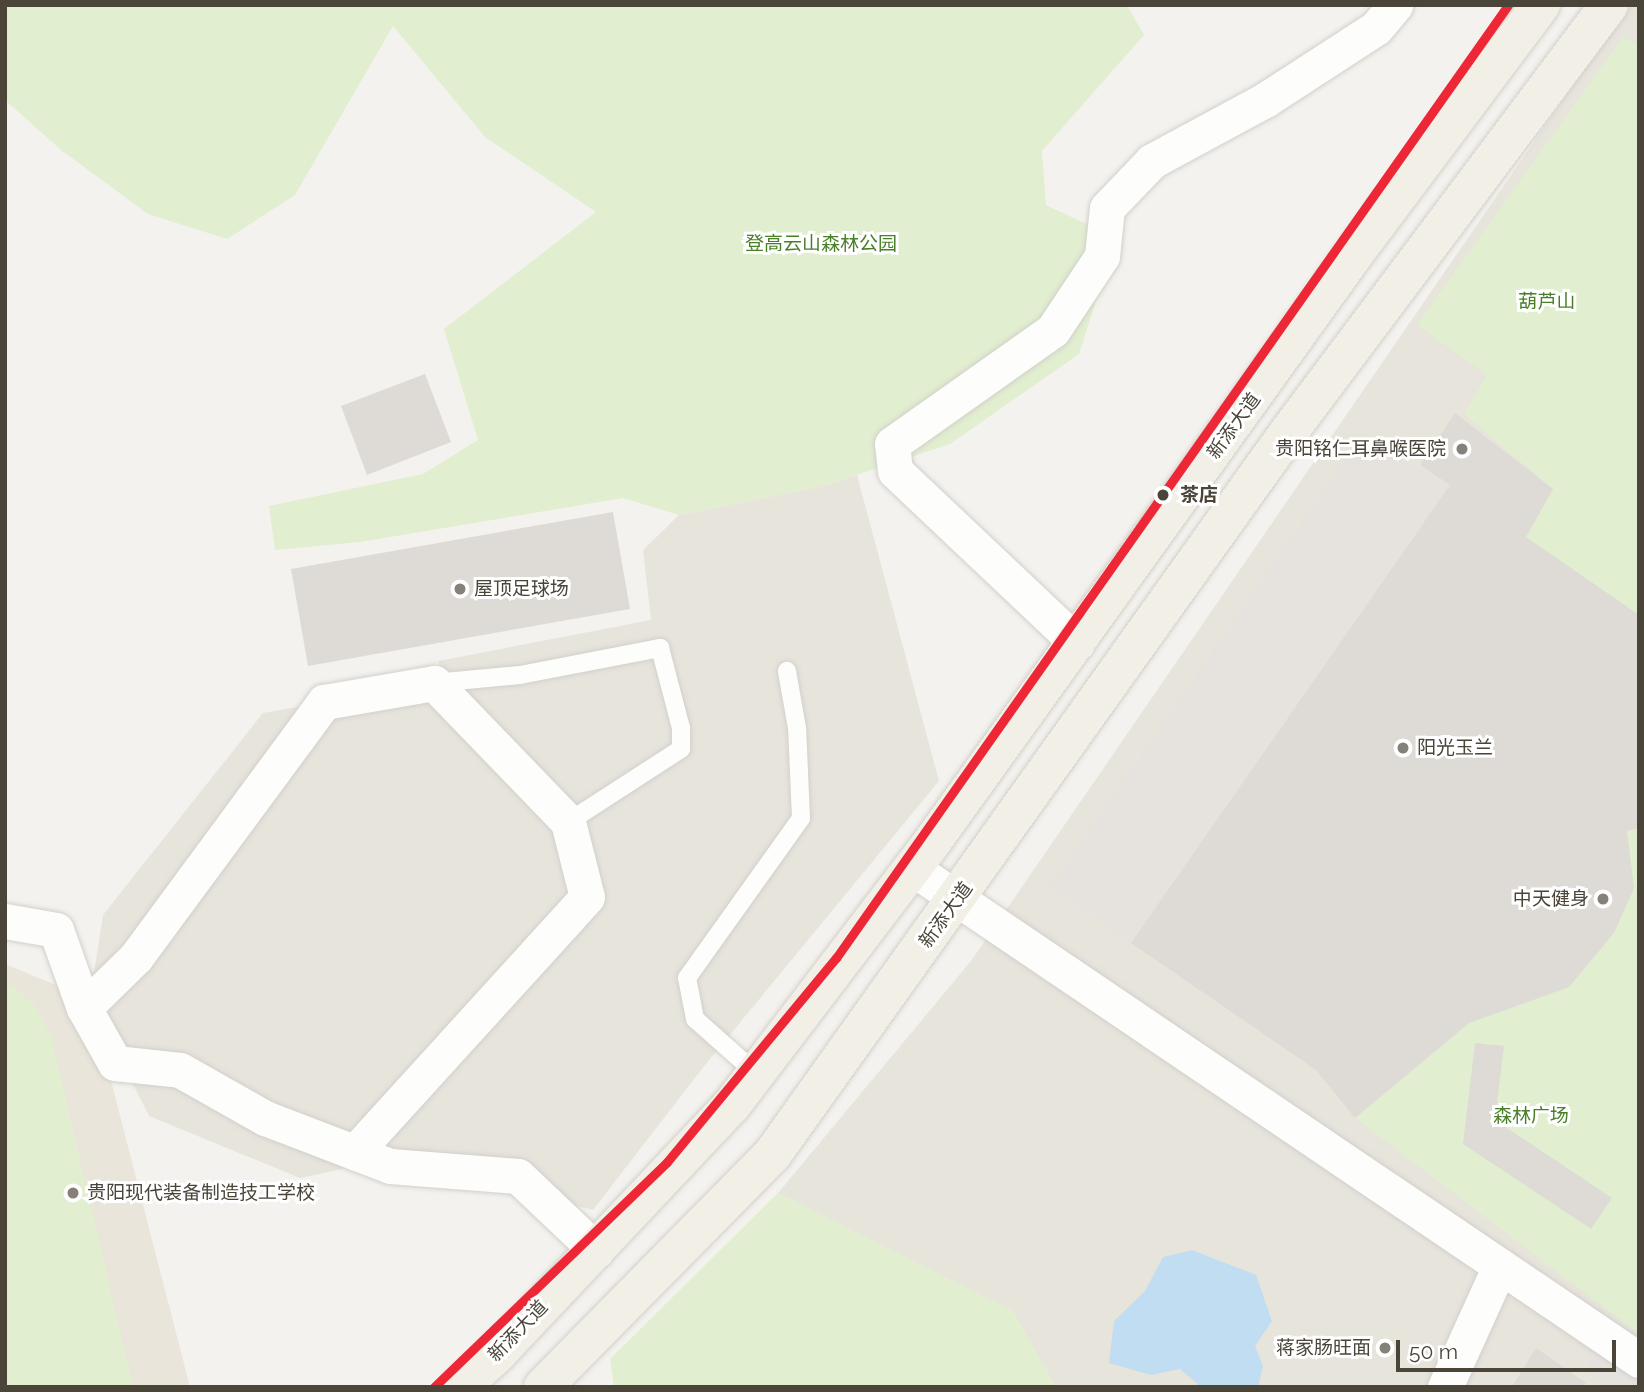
<!DOCTYPE html>
<meta charset="utf-8">
<style>
body{margin:0}
#map{position:relative;width:1644px;height:1392px;overflow:hidden;background:#f4f2ee;font-family:Raleway,"Noto Sans SC",sans-serif}
div>[style]{position:absolute}
.residential>*{inset:0;background:#e7e4dc}
.education>*{inset:0;background:#eae5da}
.green>*{inset:0;background:#e1eecf}
.parking>*{inset:0;background:#e6e3df}
.water>*{inset:0;background:#c0ddf1}
.building>*{inset:0;background:#dedbd6}
.roads{filter:drop-shadow(0 0 2px #d2d0cb) drop-shadow(0 0 2px #d2d0cb)}
.lane>*{height:18px;margin:-9px;padding:0 9px;transform-origin:9px;border-radius:9px;background:#fdfdfc}
.street>*{height:35px;margin:-17.5px;padding:0 17.5px;transform-origin:17.5px;border-radius:17.5px;background:#fdfdfc}
.primary>*{height:38px;margin:-19px;padding:0 19px;transform-origin:19px;border-radius:19px;background:#f2efe6}
.metro-1>*{height:9px;margin:-4.5px;padding:0 4.5px;transform-origin:4.5px;border-radius:4.5px;background:#ee2737}
.dots>*{width:19px;height:19px;translate:-50% -50%;box-sizing:border-box;border:4px solid #fff;border-radius:50%}
span{translate:-50% -50%;white-space:nowrap;text-align:center;line-height:1.15;-webkit-text-stroke:6px #fff;paint-order:stroke}
.park-label{font-size:19px;color:#4a7f2a}
.street-label{font-size:19px;color:#4b4439}
.poi-label{font-size:19px;color:#4b4439}
.right{translate:-100% -50%;text-align:right}
.left{translate:0 -50%;text-align:left}
.stop-label{font-size:19px;color:#4b4439;font-weight:700}
.frame{position:absolute;inset:0;border:7px solid #4b4439;pointer-events:none}
.scale{position:absolute;left:1396px;top:1340px;width:220px;height:32px;box-sizing:border-box;border:4px solid #4b4439;border-top:0;padding-left:9px;font-size:21px;line-height:24px;white-space:nowrap;color:#4b4439;-webkit-text-stroke:5px #fff;paint-order:stroke}
</style>
<div id="map">
<div class="residential">
<div style="clip-path:polygon(1628px 5px,1639px 5px,1639px 1387px,1056px 1387px,1012px 1311px,778px 1193px,971px 961px)"></div>
<div style="clip-path:polygon(857px 475px,939px 781px,705px 1065px,593px 1210px,394px 1158px,300px 1178px,149px 1116px,90px 999px,103px 915px,263px 713px,448px 681px,438px 661px,651px 620px,643px 550px,679px 515px,823px 486px)"></div>
</div>
<div class="education">
<div style="clip-path:polygon(5px 964px,90px 999px,190px 1387px,5px 1387px)"></div>
</div>
<div class="green">
<div style="clip-path:polygon(5px 5px,1127px 5px,1144px 35px,1042px 151px,1046px 205px,1116px 238px,1079px 354px,950px 444px,823px 486px,679px 515px,623px 498px,360px 542px,275px 550px,269px 506px,423px 474px,478px 440px,444px 329px,596px 212px,485px 137px,393px 26px,295px 195px,227px 239px,148px 214px,61px 150px,5px 100px)"></div>
<div style="clip-path:polygon(1623px 37px,1639px 46px,1639px 615px,1526px 537px,1553px 489px,1464px 414px,1487px 375px,1417px 325px)"></div>
<div style="clip-path:polygon(1639px 828px,1639px 1334px,1355px 1118px,1469px 1023px,1569px 987px,1614px 933px,1634px 888px,1627px 831px)"></div>
<div style="clip-path:polygon(5px 978px,36px 1007px,52px 1039px,133px 1387px,5px 1387px)"></div>
<div style="clip-path:polygon(778px 1193px,1013px 1311px,1056px 1387px,614px 1387px,610px 1359px)"></div>
</div>
<div class="parking">
<div style="clip-path:polygon(1361px 436px,1450px 485px,1131px 943px,1050px 887px)"></div>
<div style="clip-path:polygon(1582px 1340px,1639px 1375px,1639px 1387px,1596px 1387px)"></div>
</div>
<div class="water">
<div style="clip-path:polygon(1192px 1250px,1256px 1275px,1272px 1321px,1255px 1346px,1263px 1366px,1258px 1387px,1201px 1387px,1180px 1369px,1151px 1375px,1109px 1363px,1114px 1321px,1145px 1291px,1163px 1257px)"></div>
</div>
<div class="building">
<div style="clip-path:polygon(425px 374px,451px 442px,367px 475px,341px 406px)"></div>
<div style="clip-path:polygon(1455px 413px,1553px 489px,1526px 537px,1639px 615px,1639px 828px,1627px 831px,1634px 888px,1614px 933px,1569px 987px,1469px 1023px,1355px 1118px,1316px 1070px,1131px 943px,1450px 485px,1420px 465px)"></div>
<div style="clip-path:polygon(613px 512px,630px 609px,308px 666px,291px 569px)"></div>
<div style="clip-path:polygon(1475px 1043px,1504px 1046px,1495px 1120px,1612px 1198px,1591px 1229px,1463px 1144px)"></div>
<div style="clip-path:polygon(1536px 1348px,1586px 1383px,1583px 1387px,1512px 1387px)"></div>
</div>
<div class="roads">
<div class="lane">
<div style="left:434px;top:683px;width:86px;rotate:-5.3deg"></div>
<div style="left:520px;top:675px;width:143px;rotate:-10.9deg"></div>
<div style="left:660px;top:648px;width:83px;rotate:75.3deg"></div>
<div style="left:681px;top:728px;width:21px;rotate:90deg"></div>
<div style="left:681px;top:749px;width:135px;rotate:147.1deg"></div>
<div style="left:756px;top:1073px;width:81px;rotate:-138.5deg"></div>
<div style="left:695px;top:1019px;width:42px;rotate:-101deg"></div>
<div style="left:687px;top:978px;width:196px;rotate:-54.5deg"></div>
<div style="left:801px;top:818px;width:90px;rotate:-92.5deg"></div>
<div style="left:797px;top:728px;width:58px;rotate:-100deg"></div>
</div>
<div class="street">
<div style="left:1077px;top:643px;width:250px;rotate:-136.6deg"></div>
<div style="left:895px;top:471px;width:27px;rotate:-96deg"></div>
<div style="left:892px;top:444px;width:197px;rotate:-35.3deg"></div>
<div style="left:1053px;top:330px;width:89px;rotate:-56.5deg"></div>
<div style="left:1102px;top:256px;width:48px;rotate:-84.1deg"></div>
<div style="left:1107px;top:208px;width:65px;rotate:-46.2deg"></div>
<div style="left:1152px;top:161px;width:128px;rotate:-28.4deg"></div>
<div style="left:1265px;top:100px;width:132px;rotate:-33deg"></div>
<div style="left:1376px;top:28px;width:30px;rotate:-50deg"></div>
<div style="left:912px;top:868px;width:878px;rotate:34.09deg"></div>
<div style="left:5px;top:921px;width:52px;rotate:10deg"></div>
<div style="left:56px;top:930px;width:83px;rotate:70.3deg"></div>
<div style="left:84px;top:1008px;width:63px;rotate:60.6deg"></div>
<div style="left:115px;top:1063px;width:65px;rotate:6.1deg"></div>
<div style="left:180px;top:1070px;width:98px;rotate:29.5deg"></div>
<div style="left:265px;top:1118px;width:134px;rotate:21deg"></div>
<div style="left:390px;top:1166px;width:128px;rotate:4.5deg"></div>
<div style="left:518px;top:1176px;width:108px;rotate:43.5deg"></div>
<div style="left:84px;top:1008px;width:73px;rotate:-44.4deg"></div>
<div style="left:136px;top:957px;width:317px;rotate:-53.6deg"></div>
<div style="left:324px;top:702px;width:112px;rotate:-9.8deg"></div>
<div style="left:434px;top:683px;width:193px;rotate:46deg"></div>
<div style="left:568px;top:822px;width:77px;rotate:75.8deg"></div>
<div style="left:587px;top:897px;width:345px;rotate:132.3deg"></div>
<div style="left:1445px;top:1387px;width:133px;rotate:-65.6deg"></div>
</div>
<div class="primary">
<div style="left:461px;top:1387px;width:49px;rotate:-42.5deg"></div>
<div style="left:497px;top:1354px;width:341px;rotate:-46.7deg"></div>
<div style="left:731px;top:1106px;width:332px;rotate:-52.7deg"></div>
<div style="left:932px;top:842px;width:717px;rotate:-54.31deg"></div>
<div style="left:1350px;top:260px;width:319px;rotate:-53.2deg"></div>
<div style="left:543px;top:1387px;width:326px;rotate:-45.4deg"></div>
<div style="left:772px;top:1155px;width:887px;rotate:-54.45deg"></div>
<div style="left:1288px;top:433px;width:535px;rotate:-53.13deg"></div>
</div>
</div>
<div class="metro-1">
<div style="left:434px;top:1387px;width:324px;rotate:-44deg"></div>
<div style="left:667px;top:1162px;width:265px;rotate:-50.4deg"></div>
<div style="left:836px;top:958px;width:1166px;rotate:-54.81deg"></div>
</div>
<div class="dots">
<div style="left:1462px;top:449px;background:#868178"></div>
<div style="left:1163px;top:495px;background:#4b4439"></div>
<div style="left:460px;top:589px;background:#868178"></div>
<div style="left:1403px;top:748px;background:#868178"></div>
<div style="left:1603px;top:899px;background:#868178"></div>
<div style="left:73px;top:1193px;background:#868178"></div>
<div style="left:1385px;top:1348px;background:#868178"></div>
</div>
<div class="park-label">
<span style="left:821px;top:244px">登高云山森林公园</span>
<span style="left:1547px;top:302px">葫芦山</span>
<span style="left:1531px;top:1116px">森林广场</span>
</div>
<div class="street-label">
<span style="left:1234px;top:426px;rotate:-54deg">新添大道</span>
<span style="left:946px;top:915px;rotate:-54deg">新添大道</span>
<span style="left:518px;top:1331px;rotate:-46deg">新添大道</span>
</div>
<div class="poi-label">
<span class="right" style="left:1446px;top:449px">贵阳铭仁耳鼻喉医院</span>
<span class="left" style="left:474px;top:589px">屋顶足球场</span>
<span class="left" style="left:1417px;top:748px">阳光玉兰</span>
<span class="right" style="left:1589px;top:899px">中天健身</span>
<span class="left" style="left:87px;top:1193px">贵阳现代装备制造技工学校</span>
<span class="right" style="left:1371px;top:1348px">蒋家肠旺面</span>
</div>
<div class="stop-label">
<span class="left" style="left:1180px;top:495px">茶店</span>
</div>
<div class="frame"></div>
<div class="scale">50 m</div>
</div>
